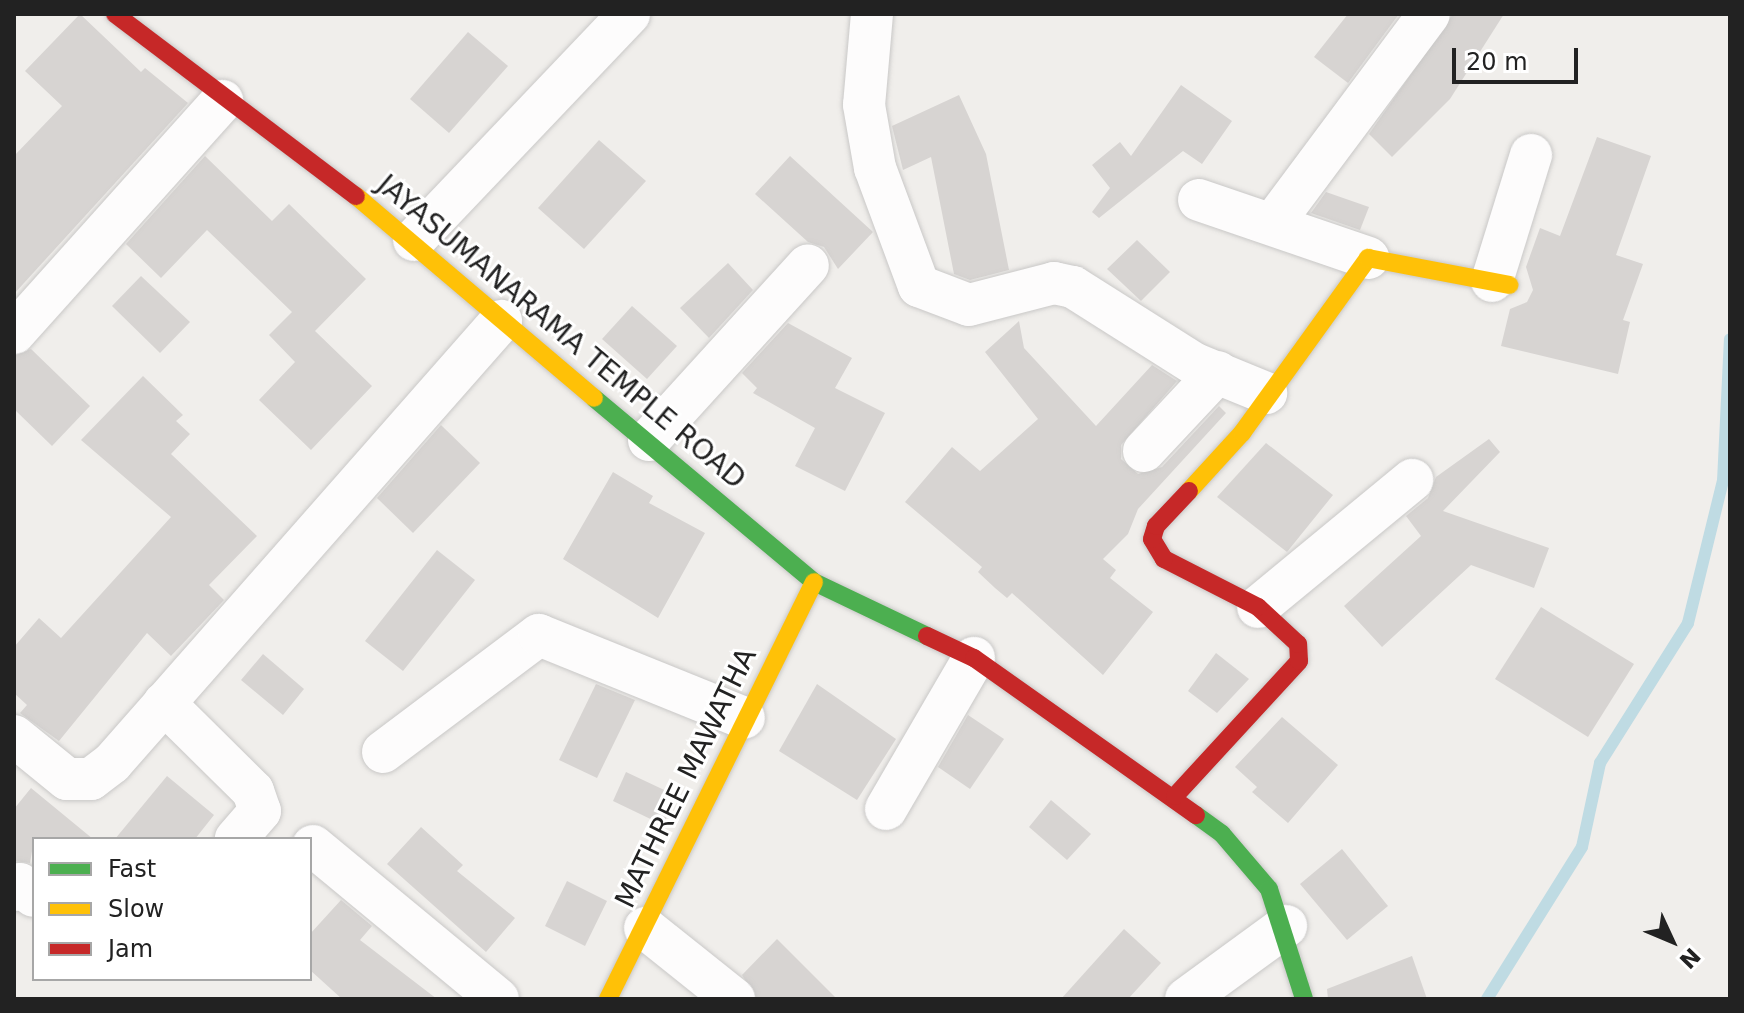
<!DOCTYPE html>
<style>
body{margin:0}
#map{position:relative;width:1744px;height:1013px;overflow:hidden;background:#f0eeeb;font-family:"DejaVu Sans",sans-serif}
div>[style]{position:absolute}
.stream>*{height:12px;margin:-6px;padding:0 6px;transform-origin:6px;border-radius:6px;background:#bfdbe3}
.building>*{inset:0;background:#d7d4d2}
.roads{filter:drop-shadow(0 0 2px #c9c8c7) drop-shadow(0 0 2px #c9c8c7)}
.street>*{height:42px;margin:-21px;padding:0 21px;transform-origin:21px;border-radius:21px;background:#fdfcfc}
.fast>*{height:18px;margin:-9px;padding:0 9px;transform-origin:9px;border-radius:9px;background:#4caf50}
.slow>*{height:18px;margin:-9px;padding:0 9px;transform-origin:9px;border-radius:9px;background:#ffc107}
.jam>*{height:18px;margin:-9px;padding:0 9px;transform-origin:9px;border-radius:9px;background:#c62828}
span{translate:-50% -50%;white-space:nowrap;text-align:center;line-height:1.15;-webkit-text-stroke:6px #fff;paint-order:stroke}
.street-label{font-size:28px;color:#222}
.frame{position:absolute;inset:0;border:16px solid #222;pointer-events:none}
.legend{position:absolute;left:32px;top:837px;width:280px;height:144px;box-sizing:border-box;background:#fff;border:2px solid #a7a7a7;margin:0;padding:10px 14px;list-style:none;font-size:24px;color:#222}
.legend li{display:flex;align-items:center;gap:16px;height:40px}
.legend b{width:40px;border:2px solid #a7a7a7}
.north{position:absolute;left:1632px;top:901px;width:80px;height:80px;-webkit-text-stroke:6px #fff;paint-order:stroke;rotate:134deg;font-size:22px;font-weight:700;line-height:32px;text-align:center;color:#222}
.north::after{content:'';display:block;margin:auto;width:28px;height:36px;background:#222;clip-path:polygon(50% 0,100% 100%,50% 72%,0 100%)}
.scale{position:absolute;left:1452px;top:48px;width:126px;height:36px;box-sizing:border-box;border:4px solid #222;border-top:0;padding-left:10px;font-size:24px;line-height:28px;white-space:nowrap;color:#222;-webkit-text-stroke:6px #fff;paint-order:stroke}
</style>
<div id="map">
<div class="stream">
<div style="left:1487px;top:999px;width:179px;rotate:-58deg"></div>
<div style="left:1582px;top:847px;width:86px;rotate:-77.9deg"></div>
<div style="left:1600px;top:763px;width:165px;rotate:-57.8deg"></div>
<div style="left:1688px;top:623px;width:146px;rotate:-76.2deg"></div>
<div style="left:1723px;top:481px;width:142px;rotate:-87.2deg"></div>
</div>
<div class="building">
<div style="clip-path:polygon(80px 14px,141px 72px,145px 68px,188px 103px,14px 294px,14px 156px,62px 106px,25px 71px)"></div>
<div style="clip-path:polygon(1348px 14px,1399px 14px,1348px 83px,1314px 57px)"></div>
<div style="clip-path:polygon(1453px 14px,1504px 14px,1450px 99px,1392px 157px,1369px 134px)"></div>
<div style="clip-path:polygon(468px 32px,508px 66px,449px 133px,410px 99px)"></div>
<div style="clip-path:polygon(1181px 85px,1232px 121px,1202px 164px,1183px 151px,1099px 218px,1092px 212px,1110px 188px,1092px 165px,1120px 142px,1131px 156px)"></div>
<div style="clip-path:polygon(959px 95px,986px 154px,1009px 270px,970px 280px,954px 274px,931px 157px,903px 170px,892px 126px)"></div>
<div style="clip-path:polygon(1597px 137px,1651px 156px,1616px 255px,1643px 264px,1623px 320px,1630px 322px,1618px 374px,1501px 346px,1510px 309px,1527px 302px,1533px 290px,1526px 267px,1540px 228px,1560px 236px)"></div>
<div style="clip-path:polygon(599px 140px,646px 181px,584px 249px,538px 208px)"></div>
<div style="clip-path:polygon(205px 156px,272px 221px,289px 204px,366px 279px,315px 331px,372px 386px,311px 450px,259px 400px,295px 362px,269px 335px,292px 312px,207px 230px,161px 278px,126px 244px)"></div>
<div style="clip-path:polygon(790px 156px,873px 232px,838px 269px,824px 247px,808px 242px,755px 194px)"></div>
<div style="clip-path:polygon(1326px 192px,1369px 207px,1360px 230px,1311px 213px)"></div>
<div style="clip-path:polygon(1137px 240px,1170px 272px,1141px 301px,1107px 269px)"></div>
<div style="clip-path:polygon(728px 263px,753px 290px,709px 338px,680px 308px)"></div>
<div style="clip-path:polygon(141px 276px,190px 322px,160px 353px,112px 306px)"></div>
<div style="clip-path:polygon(632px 306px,677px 346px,647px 379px,602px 339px)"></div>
<div style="clip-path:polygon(1019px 321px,1024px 348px,1096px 426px,1152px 365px,1177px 381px,1121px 445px,1121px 459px,1138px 474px,1162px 467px,1219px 406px,1226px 413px,1138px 509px,1128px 534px,1103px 559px,1116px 570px,1110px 578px,1153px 612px,1103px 675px,1012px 593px,1007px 598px,995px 588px,978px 572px,982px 567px,905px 502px,952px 447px,980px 471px,1038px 419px,985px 352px)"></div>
<div style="clip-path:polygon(788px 323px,852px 358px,835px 388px,885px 413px,845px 491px,795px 466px,815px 428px,753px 393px,757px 388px,742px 373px)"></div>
<div style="clip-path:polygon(31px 349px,90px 406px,52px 446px,14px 409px,14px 356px)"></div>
<div style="clip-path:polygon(143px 376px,183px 415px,176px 421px,190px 434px,171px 454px,257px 536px,209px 585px,224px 600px,171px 656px,147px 633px,59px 741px,20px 713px,27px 705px,14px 693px,14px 647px,39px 618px,61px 638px,171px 517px,81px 440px)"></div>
<div style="clip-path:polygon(441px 425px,480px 463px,413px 533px,377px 498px)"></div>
<div style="clip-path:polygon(1489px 439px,1500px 452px,1443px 511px,1549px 548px,1534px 588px,1471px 565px,1382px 647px,1344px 606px,1421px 536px,1406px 516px,1428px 498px,1436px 477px)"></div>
<div style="clip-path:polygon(1266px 443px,1333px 495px,1287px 552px,1217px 497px)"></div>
<div style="clip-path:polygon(613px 472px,653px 496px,649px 503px,705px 533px,658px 618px,563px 559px)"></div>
<div style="clip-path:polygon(437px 550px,475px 580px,403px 671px,365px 641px)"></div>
<div style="clip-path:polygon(1541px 607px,1634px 664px,1588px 737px,1495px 679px)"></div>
<div style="clip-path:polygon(1216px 653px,1249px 679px,1217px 713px,1188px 691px)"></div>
<div style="clip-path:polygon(263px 654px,304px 689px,283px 715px,241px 680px)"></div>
<div style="clip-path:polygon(596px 684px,635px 700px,597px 778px,559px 760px)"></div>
<div style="clip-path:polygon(817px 684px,896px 739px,857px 800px,779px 751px)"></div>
<div style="clip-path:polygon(968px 715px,1004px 739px,970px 789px,938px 767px)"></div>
<div style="clip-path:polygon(1282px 717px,1338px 765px,1288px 823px,1252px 792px,1257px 787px,1235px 767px)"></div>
<div style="clip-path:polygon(626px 772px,677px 796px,663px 825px,613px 801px)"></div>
<div style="clip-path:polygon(167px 776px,214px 815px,195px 839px,115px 839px)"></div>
<div style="clip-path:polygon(31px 788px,93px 839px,34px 839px,30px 863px,14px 861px,14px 809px)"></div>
<div style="clip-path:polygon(1051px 800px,1091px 834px,1067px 860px,1029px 827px)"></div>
<div style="clip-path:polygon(421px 827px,463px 865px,457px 871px,515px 918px,486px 952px,387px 864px)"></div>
<div style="clip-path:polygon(1342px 849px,1388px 906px,1347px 940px,1300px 884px)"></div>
<div style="clip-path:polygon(567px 881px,607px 901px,585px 946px,545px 926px)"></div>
<div style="clip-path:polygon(341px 900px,372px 926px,360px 940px,437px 999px,342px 999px,310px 970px,310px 934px)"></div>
<div style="clip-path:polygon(1124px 929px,1161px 963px,1128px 999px,1061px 999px)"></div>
<div style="clip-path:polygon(777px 939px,837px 999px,757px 999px,742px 975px)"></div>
<div style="clip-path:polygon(1412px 956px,1427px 999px,1328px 999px,1327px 989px)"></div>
</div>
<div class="roads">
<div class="street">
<div style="left:872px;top:14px;width:91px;rotate:95deg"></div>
<div style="left:864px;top:105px;width:64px;rotate:80.1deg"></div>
<div style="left:875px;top:168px;width:126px;rotate:69.6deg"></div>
<div style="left:919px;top:286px;width:53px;rotate:20.8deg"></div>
<div style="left:969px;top:305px;width:88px;rotate:-14.5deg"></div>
<div style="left:1054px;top:283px;width:19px;rotate:12deg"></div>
<div style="left:1073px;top:287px;width:144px;rotate:32.3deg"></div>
<div style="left:1195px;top:364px;width:77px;rotate:22.2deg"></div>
<div style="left:1199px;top:200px;width:179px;rotate:18.9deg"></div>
<div style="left:1274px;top:222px;width:259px;rotate:-53.3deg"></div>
<div style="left:414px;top:240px;width:312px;rotate:-46.4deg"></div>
<div style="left:1492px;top:281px;width:132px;rotate:-72.8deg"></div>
<div style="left:14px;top:333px;width:312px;rotate:-48.1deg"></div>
<div style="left:649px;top:440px;width:236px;rotate:-47.7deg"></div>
<div style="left:1144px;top:451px;width:108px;rotate:-46.9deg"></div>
<div style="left:1258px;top:607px;width:200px;rotate:-39.5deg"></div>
<div style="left:164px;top:703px;width:125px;rotate:44.7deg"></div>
<div style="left:253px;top:791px;width:21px;rotate:71deg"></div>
<div style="left:260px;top:811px;width:37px;rotate:131deg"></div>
<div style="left:14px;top:736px;width:68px;rotate:39.1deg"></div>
<div style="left:67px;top:779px;width:24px"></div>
<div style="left:91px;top:779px;width:26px;rotate:-37deg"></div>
<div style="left:112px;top:763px;width:589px;rotate:-48.65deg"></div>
<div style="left:383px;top:752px;width:195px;rotate:-36.9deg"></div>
<div style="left:539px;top:635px;width:221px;rotate:22deg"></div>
<div style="left:886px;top:809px;width:175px;rotate:-59.8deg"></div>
<div style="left:313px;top:846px;width:240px;rotate:39.6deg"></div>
<div style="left:14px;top:890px;width:8px;rotate:-45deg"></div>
<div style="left:20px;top:884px;width:18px;rotate:41deg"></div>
<div style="left:645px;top:928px;width:114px;rotate:38.6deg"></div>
<div style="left:1186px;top:999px;width:124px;rotate:-36.1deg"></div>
</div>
<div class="fast">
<div style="left:594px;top:398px;width:287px;rotate:39.9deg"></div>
<div style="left:814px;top:582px;width:125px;rotate:25.5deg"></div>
<div style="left:1196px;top:815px;width:32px;rotate:36deg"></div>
<div style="left:1222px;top:834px;width:72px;rotate:49.5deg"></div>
<div style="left:1269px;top:889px;width:115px;rotate:72.3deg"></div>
</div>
<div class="slow">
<div style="left:356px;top:196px;width:312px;rotate:40.3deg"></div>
<div style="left:1189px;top:491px;width:79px;rotate:-47.6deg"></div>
<div style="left:1242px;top:433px;width:216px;rotate:-54.2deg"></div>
<div style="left:1368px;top:258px;width:144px;rotate:10.8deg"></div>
<div style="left:608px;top:999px;width:465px;rotate:-63.7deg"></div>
</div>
<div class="jam">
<div style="left:115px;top:14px;width:302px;rotate:37.1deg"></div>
<div style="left:927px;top:636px;width:52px;rotate:25.1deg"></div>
<div style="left:974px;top:658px;width:272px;rotate:35.3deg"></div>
<div style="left:1175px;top:796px;width:183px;rotate:-47.4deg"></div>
<div style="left:1299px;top:661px;width:17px;rotate:-93deg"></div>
<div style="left:1298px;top:644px;width:54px;rotate:-137.2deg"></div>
<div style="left:1258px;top:607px;width:106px;rotate:-152.9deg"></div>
<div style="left:1164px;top:559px;width:23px;rotate:-121deg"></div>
<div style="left:1152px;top:539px;width:14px;rotate:-73deg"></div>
<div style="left:1156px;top:526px;width:48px;rotate:-46.7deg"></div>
</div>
</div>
<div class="street-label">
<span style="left:561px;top:332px;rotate:40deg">JAYASUMANARAMA TEMPLE ROAD</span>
<span style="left:686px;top:778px;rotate:-64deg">MATHREE MAWATHA</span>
</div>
<div class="frame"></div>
<ul class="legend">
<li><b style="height:10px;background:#4caf50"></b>Fast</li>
<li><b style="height:10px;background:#ffc107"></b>Slow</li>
<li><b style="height:10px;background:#c62828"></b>Jam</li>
</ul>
<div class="north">N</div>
<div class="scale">20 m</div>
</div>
